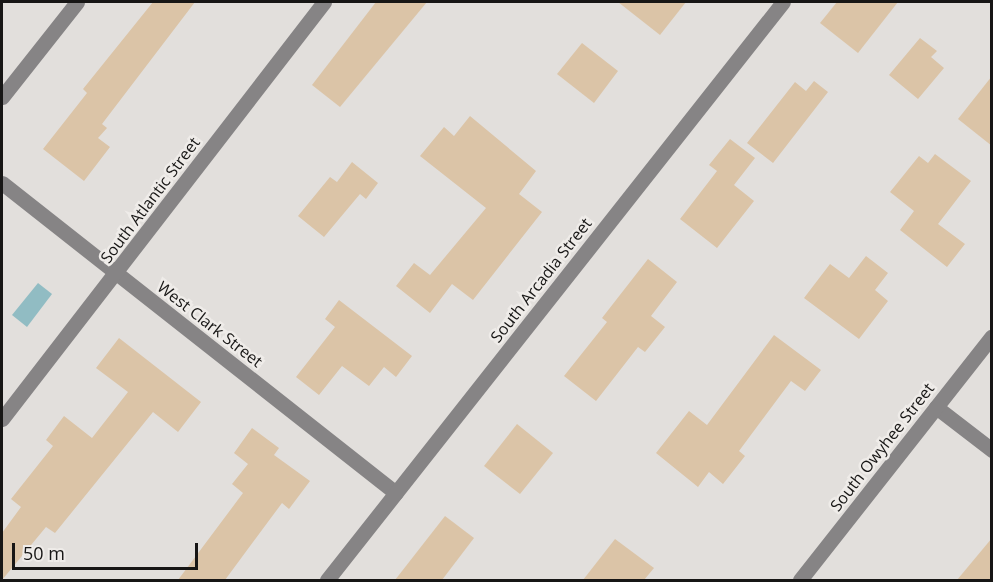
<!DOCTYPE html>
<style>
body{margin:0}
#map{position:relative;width:993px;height:582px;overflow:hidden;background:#e2dfdc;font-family:"Open Sans",sans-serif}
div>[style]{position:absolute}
.water>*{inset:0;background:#91bcc3}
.building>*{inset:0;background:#dbc4a7}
.minor>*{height:15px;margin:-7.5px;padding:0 7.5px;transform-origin:7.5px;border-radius:7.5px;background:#868485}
span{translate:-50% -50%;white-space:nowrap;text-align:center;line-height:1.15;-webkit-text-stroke:5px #efece9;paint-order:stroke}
.street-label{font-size:16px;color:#171615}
.frame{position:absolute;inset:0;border:3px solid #171615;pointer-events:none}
.scale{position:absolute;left:12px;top:543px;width:186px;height:27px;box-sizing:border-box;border:3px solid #171615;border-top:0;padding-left:8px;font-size:18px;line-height:21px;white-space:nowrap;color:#171615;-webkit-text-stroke:4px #efece9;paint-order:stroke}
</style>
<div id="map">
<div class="water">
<div style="clip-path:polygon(38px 283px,52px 294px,27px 327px,12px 315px)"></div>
</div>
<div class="building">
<div style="clip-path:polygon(153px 2px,195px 2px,102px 124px,107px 128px,98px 138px,110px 147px,84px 181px,43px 149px,87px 93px,83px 89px)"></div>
<div style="clip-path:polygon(376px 2px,427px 2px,340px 107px,312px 85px)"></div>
<div style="clip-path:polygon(618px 2px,686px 2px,660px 35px)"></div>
<div style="clip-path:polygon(837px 2px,898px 2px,858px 53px,820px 23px)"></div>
<div style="clip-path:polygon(920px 38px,937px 51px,931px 57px,944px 68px,918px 99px,889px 75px)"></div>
<div style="clip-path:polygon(582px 43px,618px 71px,594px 103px,557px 74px)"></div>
<div style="clip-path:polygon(992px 76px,992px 146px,958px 119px)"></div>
<div style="clip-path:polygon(814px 81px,828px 92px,773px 163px,747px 143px,795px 82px,806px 91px)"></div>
<div style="clip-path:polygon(470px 116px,536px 171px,519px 194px,542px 212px,473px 300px,452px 284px,430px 313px,396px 286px,414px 263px,430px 275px,486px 208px,420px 156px,444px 127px,454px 136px)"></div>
<div style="clip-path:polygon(730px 139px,755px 158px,734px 185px,754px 201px,717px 248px,680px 219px,717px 171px,709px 165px)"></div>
<div style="clip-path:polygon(935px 154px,971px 181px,938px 224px,965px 244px,947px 267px,900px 230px,914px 211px,890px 192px,919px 156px,928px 163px)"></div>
<div style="clip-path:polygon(352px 162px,378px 183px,366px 199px,360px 194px,324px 237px,298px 216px,330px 177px,337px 182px)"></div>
<div style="clip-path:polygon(866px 256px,888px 273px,875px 290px,888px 301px,859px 339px,804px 298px,830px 264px,849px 278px)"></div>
<div style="clip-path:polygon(648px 259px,677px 282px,651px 316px,665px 327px,645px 352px,638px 347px,596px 401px,564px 376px,607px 322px,602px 318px)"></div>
<div style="clip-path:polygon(339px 300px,412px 356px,396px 377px,384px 367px,369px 386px,342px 366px,319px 395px,296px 377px,335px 327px,325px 319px)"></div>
<div style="clip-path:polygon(774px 335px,821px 370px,805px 391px,791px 381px,739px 451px,745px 456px,723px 484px,709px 472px,698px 487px,656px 453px,689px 411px,707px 425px)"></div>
<div style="clip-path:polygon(119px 338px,201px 402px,178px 432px,153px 412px,55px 533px,46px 527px,2px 580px,2px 533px,21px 507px,11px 499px,53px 446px,46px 440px,64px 416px,92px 438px,128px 392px,96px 368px)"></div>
<div style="clip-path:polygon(517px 424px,553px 453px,520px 494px,484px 466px)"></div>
<div style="clip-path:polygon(252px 428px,279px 448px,274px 455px,310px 481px,289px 509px,282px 503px,225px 580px,178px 580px,243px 493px,232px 484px,248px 464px,234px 453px)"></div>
<div style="clip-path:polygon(445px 516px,474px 538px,442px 580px,395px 580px)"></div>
<div style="clip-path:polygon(992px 538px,992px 580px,957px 580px)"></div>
<div style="clip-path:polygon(615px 539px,654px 568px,644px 580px,583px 580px)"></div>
</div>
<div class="minor">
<div style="left:2px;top:97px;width:121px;rotate:-51.7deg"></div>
<div style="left:2px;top:183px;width:501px;rotate:38.2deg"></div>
<div style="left:936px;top:407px;width:71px;rotate:37.5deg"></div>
<div style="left:2px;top:419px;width:527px;rotate:-52.33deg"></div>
<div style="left:327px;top:580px;width:736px;rotate:-51.73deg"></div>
<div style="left:800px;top:580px;width:310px;rotate:-51.8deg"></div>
</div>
<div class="street-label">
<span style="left:150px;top:200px;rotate:-53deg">South Atlantic Street</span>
<span style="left:541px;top:280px;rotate:-52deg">South Arcadia Street</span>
<span style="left:210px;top:324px;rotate:38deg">West Clark Street</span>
<span style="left:882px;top:447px;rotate:-52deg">South Owyhee Street</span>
</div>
<div class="frame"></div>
<div class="scale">50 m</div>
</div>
